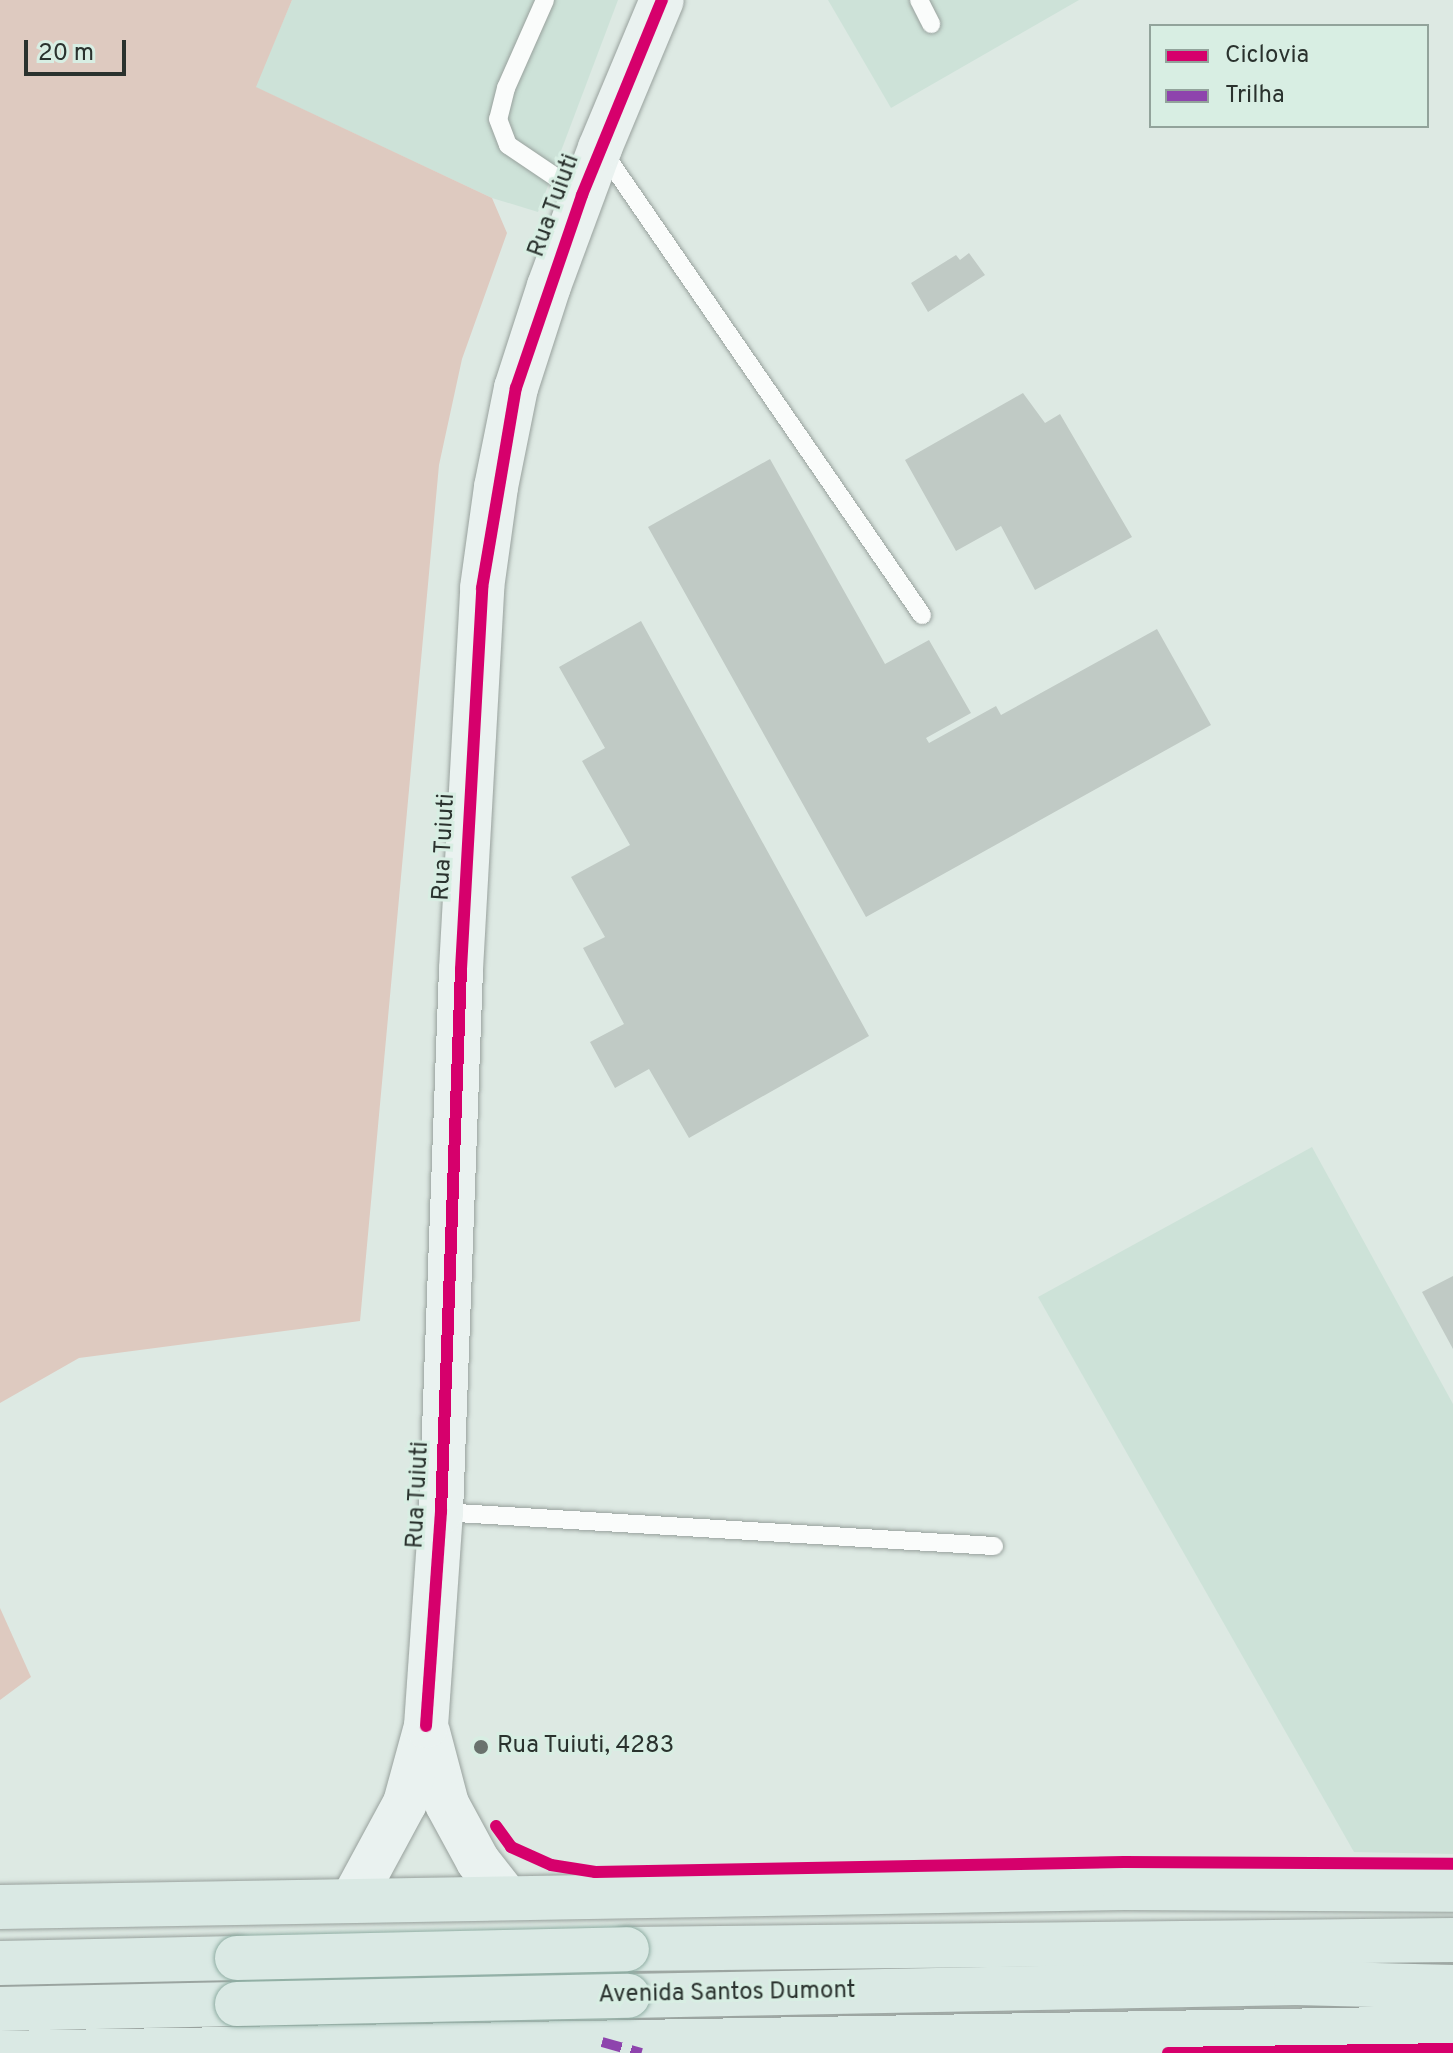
<!DOCTYPE html>
<style>
body{margin:0}
#map{position:relative;width:1453px;height:2053px;overflow:hidden;background:#dde9e3;font-family:Overpass,sans-serif}
div>[style]{position:absolute}
.built>*{inset:0;background:#cde2d8}
.green>*{inset:0;background:#decac0}
.building>*{inset:0;background:#c0cac5}
.roads{filter:drop-shadow(0 0 2px #98a19d) drop-shadow(0 0 2px #98a19d)}
.service>*{height:18px;margin:-9px;padding:0 9px;transform-origin:9px;border-radius:9px;background:#fafcfb}
.secondary>*{height:44px;margin:-22px;padding:0 22px;transform-origin:22px;border-radius:22px;background:#eaf2f0}
.primary>*{height:44px;margin:-22px;padding:0 22px;transform-origin:22px;border-radius:22px;background:#dae9e4}
.bridges{filter:drop-shadow(0 0 2px #8fada3) drop-shadow(0 0 2px #8fada3)}
.primary-bridge>*{height:44px;margin:-22px;padding:0 22px;transform-origin:22px;border-radius:22px;background:#dae9e4}
.quiet>*{height:10px;margin-top:-5px;transform-origin:0;background:repeating-linear-gradient(90deg,#8e44ad 0 20px,transparent 0 30px)}
.cycleway>*{height:12px;margin:-6px;padding:0 6px;transform-origin:6px;border-radius:6px;background:#d6006c}
.dots>*{width:22px;height:22px;translate:-50% -50%;box-sizing:border-box;border:4px solid #d8eee3;border-radius:50%}
span{translate:-50% -50%;white-space:nowrap;text-align:center;line-height:1.15;-webkit-text-stroke:6px #d8eee3;paint-order:stroke}
.street-label{font-size:24px;color:#2a322e}
.poi-label{font-size:24px;color:#2a322e}
.left{translate:0 -50%;text-align:left}
.legend{position:absolute;left:1149px;top:24px;width:280px;height:104px;box-sizing:border-box;background:#d8eee3;border:2px solid #92a39b;margin:0;padding:10px 14px;list-style:none;font-size:24px;color:#2a322e}
.legend li{display:flex;align-items:center;gap:16px;height:40px}
.legend b{width:40px;border:2px solid #92a39b}
.scale{position:absolute;left:24px;top:40px;width:102px;height:36px;box-sizing:border-box;border:4px solid #2a322e;border-top:0;padding-left:10px;font-size:24px;line-height:28px;white-space:nowrap;color:#2a322e;-webkit-text-stroke:6px #d8eee3;paint-order:stroke}
</style>
<div id="map">
<div class="built">
<div style="clip-path:polygon(292px 0,618px 0,538px 212px,492px 198px,255px 87px)"></div>
<div style="clip-path:polygon(828px 0,1079px 0,891px 108px)"></div>
<div style="clip-path:polygon(1312px 1147px,1453px 1404px,1453px 1854px,1354px 1852px,1038px 1297px)"></div>
</div>
<div class="green">
<div style="clip-path:polygon(0 0,292px 0,256px 87px,492px 198px,507px 233px,462px 359px,439px 465px,360px 1321px,79px 1358px,0 1403px)"></div>
<div style="clip-path:polygon(0 1608px,31px 1677px,0 1700px)"></div>
</div>
<div class="building">
<div style="clip-path:polygon(969px 253px,985px 275px,928px 312px,911px 283px,956px 255px,960px 260px)"></div>
<div style="clip-path:polygon(1023px 393px,1045px 423px,1060px 414px,1132px 537px,1035px 590px,1001px 526px,956px 551px,905px 460px)"></div>
<div style="clip-path:polygon(770px 459px,885px 664px,929px 640px,971px 713px,926px 738px,929px 743px,996px 706px,1001px 715px,1157px 629px,1211px 725px,866px 917px,648px 527px)"></div>
<div style="clip-path:polygon(641px 621px,869px 1036px,689px 1138px,649px 1069px,615px 1088px,590px 1042px,624px 1024px,583px 948px,605px 937px,571px 877px,630px 845px,582px 761px,605px 748px,559px 667px)"></div>
<div style="clip-path:polygon(1453px 1276px,1453px 1349px,1422px 1292px)"></div>
</div>
<div class="roads">
<div class="service">
<div style="left:545px;top:0;width:96px;rotate:113.9deg"></div>
<div style="left:506px;top:88px;width:32px;rotate:104deg"></div>
<div style="left:498px;top:119px;width:28px;rotate:69deg"></div>
<div style="left:508px;top:145px;width:89px;rotate:34deg"></div>
<div style="left:919px;top:0;width:27px;rotate:63deg"></div>
<div style="left:601px;top:149px;width:566px;rotate:55.44deg"></div>
<div style="left:441px;top:1512px;width:554px;rotate:3.52deg"></div>
</div>
<div class="secondary">
<div style="left:428px;top:1732px;width:74px;rotate:75.2deg"></div>
<div style="left:447px;top:1804px;width:65px;rotate:61.5deg"></div>
<div style="left:478px;top:1861px;width:47px;rotate:51.9deg"></div>
<div style="left:352px;top:1901px;width:111px;rotate:-61.6deg"></div>
<div style="left:405px;top:1803px;width:80px;rotate:-74.7deg"></div>
<div style="left:426px;top:1726px;width:215px;rotate:-86deg"></div>
<div style="left:441px;top:1512px;width:543px;rotate:-87.89deg"></div>
<div style="left:461px;top:969px;width:382px;rotate:-86.8deg"></div>
<div style="left:482px;top:588px;width:102px;rotate:-82.1deg"></div>
<div style="left:496px;top:487px;width:101px;rotate:-78.6deg"></div>
<div style="left:516px;top:388px;width:107px;rotate:-72.1deg"></div>
<div style="left:549px;top:286px;width:147px;rotate:-69.7deg"></div>
<div style="left:600px;top:148px;width:160px;rotate:-67.3deg"></div>
</div>
<div class="primary">
<div style="left:0;top:1907px;width:1124px;rotate:-0.97deg"></div>
<div style="left:1124px;top:1888px;width:329px;rotate:0.3deg"></div>
<div style="left:627px;top:1949px;width:826px;rotate:-0.62deg"></div>
<div style="left:0;top:1963px;width:237px;rotate:-1.2deg"></div>
<div style="left:628px;top:1996px;width:668px;rotate:-1.11deg"></div>
<div style="left:1296px;top:1983px;width:157px;rotate:1.5deg"></div>
<div style="left:0;top:2009px;width:237px;rotate:-1.2deg"></div>
<div style="left:0;top:2053px;width:1453px;rotate:-0.99deg"></div>
</div>
</div>
<div class="bridges">
<div class="primary-bridge">
<div style="left:237px;top:1958px;width:390px;rotate:-1.3deg"></div>
<div style="left:237px;top:2004px;width:391px;rotate:-1.2deg"></div>
</div>
</div>
<div class="quiet">
<div style="left:602px;top:2042px;width:41px;rotate:15.8deg"></div>
</div>
<div class="cycleway">
<div style="left:426px;top:1726px;width:215px;rotate:-86deg"></div>
<div style="left:441px;top:1512px;width:543px;rotate:-87.89deg"></div>
<div style="left:461px;top:969px;width:382px;rotate:-86.8deg"></div>
<div style="left:482px;top:588px;width:203px;rotate:-80.4deg"></div>
<div style="left:516px;top:388px;width:204px;rotate:-71.1deg"></div>
<div style="left:582px;top:195px;width:211px;rotate:-67.7deg"></div>
<div style="left:496px;top:1826px;width:26px;rotate:54deg"></div>
<div style="left:511px;top:1847px;width:44px;rotate:24.2deg"></div>
<div style="left:551px;top:1865px;width:45px;rotate:9deg"></div>
<div style="left:595px;top:1872px;width:529px;rotate:-1.08deg"></div>
<div style="left:1124px;top:1862px;width:329px;rotate:0.3deg"></div>
<div style="left:1168px;top:2053px;width:285px;rotate:-0.8deg"></div>
</div>
<div class="dots">
<div style="left:481px;top:1747px;background:#69726d"></div>
</div>
<div class="street-label">
<span style="left:555px;top:206px;rotate:-70deg">Rua Tuiuti</span>
<span style="left:445px;top:847px;rotate:-87deg">Rua Tuiuti</span>
<span style="left:419px;top:1495px;rotate:-87deg">Rua Tuiuti</span>
<span style="left:727px;top:1994px;rotate:-1deg">Avenida Santos Dumont</span>
</div>
<div class="poi-label">
<span class="left" style="left:497px;top:1747px">Rua Tuiuti, 4283</span>
</div>
<ul class="legend">
<li><b style="height:10px;background:#d6006c"></b>Ciclovia</li>
<li><b style="height:10px;background:#8e44ad"></b>Trilha</li>
</ul>
<div class="scale">20 m</div>
</div>
